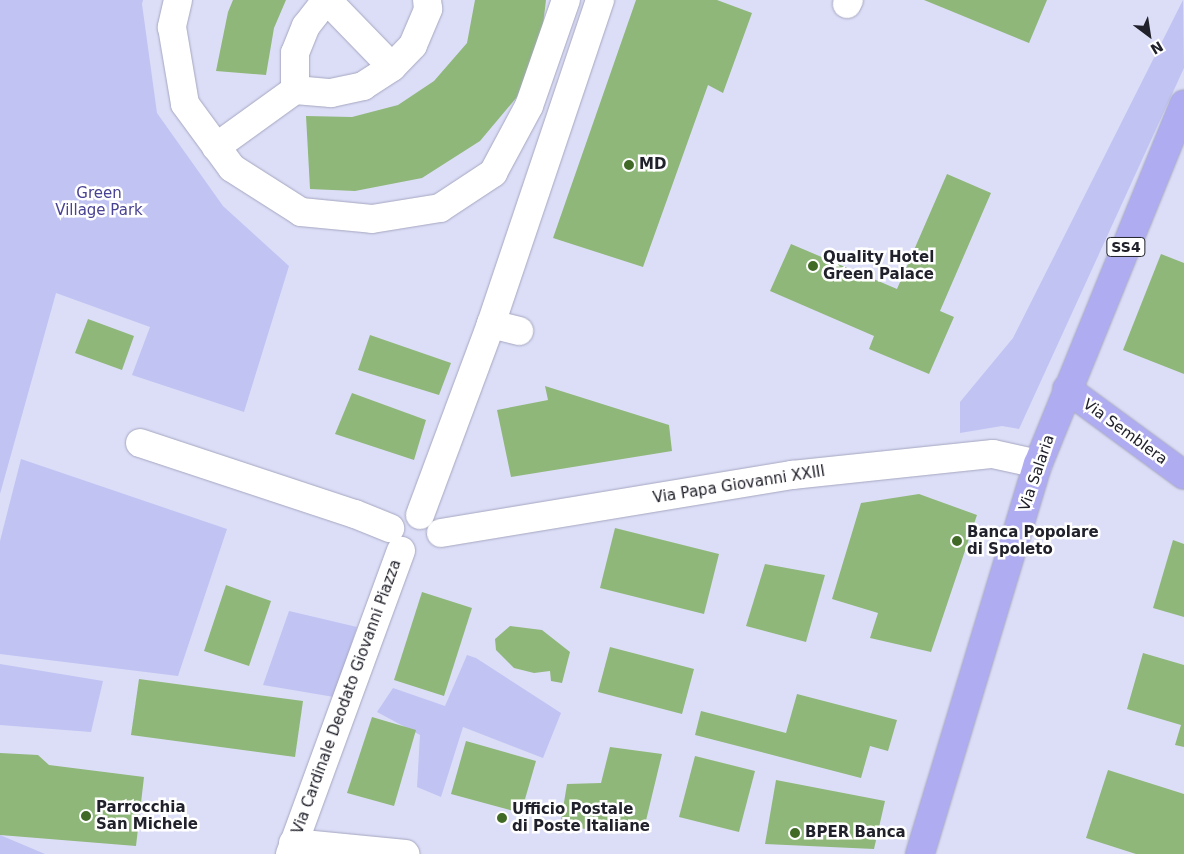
<!DOCTYPE html>
<style>
body{margin:0}
#map{position:relative;width:1184px;height:854px;overflow:hidden;background:#dcdef8;font-family:"DejaVu Sans",sans-serif}
div>[style]{position:absolute}
.green>*{inset:0;background:#c1c3f2}
.building>*{inset:0;background:#8fb779}
.roads{filter:drop-shadow(0 0 1px #a5a6bf) drop-shadow(0 0 1px #a5a6bf)}
.minor>*{height:28px;margin:-14px;padding:0 14px;transform-origin:14px;border-radius:14px;background:#fff}
.major>*{height:28px;margin:-14px;padding:0 14px;transform-origin:14px;border-radius:14px;background:#b0acf2}
.dots>*{width:14px;height:14px;translate:-50% -50%;box-sizing:border-box;border:2px solid #fff;border-radius:50%}
span{translate:-50% -50%;white-space:nowrap;text-align:center;line-height:1.15;-webkit-text-stroke:5px #fff;paint-order:stroke}
.shield-label span{padding:1px 4px;background:#fff;border:1px solid;border-radius:4px;-webkit-text-stroke-width:0}
.shield-label{font-size:14px;color:#20212a;font-weight:700}
.poi-label{font-size:15px;color:#20212a;font-weight:700}
.left{translate:0 -50%;text-align:left}
.park-label{font-size:15px;color:#484292}
.street-label{font-size:15px;color:#20212a}
.north{position:absolute;left:1124px;top:10px;width:50px;height:50px;-webkit-text-stroke:4px #fff;paint-order:stroke;rotate:149deg;font-size:14px;font-weight:700;line-height:20px;text-align:center;color:#20212a}
.north::after{content:'';display:block;margin:auto;width:18px;height:22px;background:#20212a;clip-path:polygon(50% 0,100% 100%,50% 72%,0 100%)}
</style>
<div id="map">
<div class="green">
<div style="clip-path:polygon(0 0,143px 0,142px 4px,157px 113px,223px 206px,289px 266px,244px 412px,132px 375px,150px 327px,56px 293px,0 494px)"></div>
<div style="clip-path:polygon(1183px 0,1184px 68px,1019px 429px,1002px 426px,960px 433px,960px 402px,1013px 338px)"></div>
<div style="clip-path:polygon(21px 459px,227px 529px,178px 676px,0 654px,0 541px)"></div>
<div style="clip-path:polygon(289px 611px,357px 627px,334px 697px,263px 685px)"></div>
<div style="clip-path:polygon(467px 655px,476px 658px,561px 713px,543px 758px,463px 727px,441px 797px,417px 787px,420px 735px,377px 712px,393px 688px,445px 706px)"></div>
<div style="clip-path:polygon(0 664px,103px 681px,91px 732px,0 725px)"></div>
<div style="clip-path:polygon(0 835px,45px 854px,0 854px)"></div>
</div>
<div class="building">
<div style="clip-path:polygon(233px 0,286px 0,274px 28px,266px 75px,216px 71px,228px 12px)"></div>
<div style="clip-path:polygon(475px 0,546px 0,541px 42px,517px 97px,480px 141px,422px 178px,355px 191px,310px 189px,306px 116px,352px 117px,398px 105px,434px 81px,467px 43px)"></div>
<div style="clip-path:polygon(636px 0,717px 0,752px 13px,723px 93px,708px 85px,643px 267px,553px 238px)"></div>
<div style="clip-path:polygon(924px 0,1047px 0,1029px 43px)"></div>
<div style="clip-path:polygon(947px 174px,991px 193px,940px 311px,954px 317px,929px 374px,869px 349px,874px 336px,770px 291px,791px 244px,897px 289px)"></div>
<div style="clip-path:polygon(1161px 254px,1184px 263px,1184px 374px,1123px 350px)"></div>
<div style="clip-path:polygon(88px 319px,134px 336px,122px 370px,75px 353px)"></div>
<div style="clip-path:polygon(370px 335px,451px 363px,439px 395px,358px 370px)"></div>
<div style="clip-path:polygon(545px 386px,669px 425px,672px 451px,511px 477px,497px 410px,548px 400px)"></div>
<div style="clip-path:polygon(352px 393px,426px 420px,414px 460px,335px 434px)"></div>
<div style="clip-path:polygon(919px 494px,977px 515px,931px 652px,870px 638px,878px 613px,832px 599px,861px 503px)"></div>
<div style="clip-path:polygon(615px 528px,719px 554px,704px 614px,600px 588px)"></div>
<div style="clip-path:polygon(1173px 540px,1184px 544px,1184px 617px,1153px 608px)"></div>
<div style="clip-path:polygon(765px 564px,825px 575px,806px 642px,746px 626px)"></div>
<div style="clip-path:polygon(226px 585px,271px 601px,249px 666px,204px 651px)"></div>
<div style="clip-path:polygon(422px 592px,472px 608px,444px 696px,394px 680px)"></div>
<div style="clip-path:polygon(510px 626px,542px 630px,570px 652px,562px 683px,551px 681px,550px 671px,534px 673px,514px 668px,496px 650px,495px 639px)"></div>
<div style="clip-path:polygon(610px 647px,694px 669px,682px 714px,598px 692px)"></div>
<div style="clip-path:polygon(1143px 653px,1184px 665px,1184px 747px,1175px 745px,1181px 725px,1127px 709px)"></div>
<div style="clip-path:polygon(139px 679px,303px 701px,295px 757px,131px 735px)"></div>
<div style="clip-path:polygon(797px 694px,897px 720px,888px 751px,870px 746px,861px 778px,695px 735px,701px 711px,786px 733px)"></div>
<div style="clip-path:polygon(372px 717px,416px 730px,394px 806px,347px 793px)"></div>
<div style="clip-path:polygon(466px 741px,536px 761px,521px 813px,451px 794px)"></div>
<div style="clip-path:polygon(610px 747px,662px 754px,643px 833px,560px 827px,567px 784px,601px 783px)"></div>
<div style="clip-path:polygon(0 753px,38px 755px,49px 765px,144px 777px,136px 846px,0 835px)"></div>
<div style="clip-path:polygon(695px 756px,755px 771px,739px 832px,679px 817px)"></div>
<div style="clip-path:polygon(1108px 770px,1184px 794px,1184px 854px,1136px 854px,1086px 838px)"></div>
<div style="clip-path:polygon(776px 780px,885px 801px,874px 849px,765px 844px)"></div>
</div>
<div class="roads">
<div class="minor">
<div style="left:178px;top:0;width:28px;rotate:103deg"></div>
<div style="left:172px;top:27px;width:78px;rotate:80.4deg"></div>
<div style="left:185px;top:104px;width:79px;rotate:53.7deg"></div>
<div style="left:232px;top:168px;width:82px;rotate:32.5deg"></div>
<div style="left:301px;top:212px;width:71px;rotate:5.6deg"></div>
<div style="left:372px;top:219px;width:69px;rotate:-9.2deg"></div>
<div style="left:440px;top:208px;width:64px;rotate:-33.4deg"></div>
<div style="left:493px;top:173px;width:76px;rotate:-61.8deg"></div>
<div style="left:529px;top:106px;width:112px;rotate:-70.8deg"></div>
<div style="left:327px;top:0;width:93px;rotate:45.9deg"></div>
<div style="left:847px;top:4px;width:4px;rotate:-63deg"></div>
<div style="left:295px;top:90px;width:37px;rotate:-90deg"></div>
<div style="left:295px;top:53px;width:29px;rotate:-68deg"></div>
<div style="left:306px;top:26px;width:33px;rotate:-52deg"></div>
<div style="left:216px;top:147px;width:97px;rotate:-35.8deg"></div>
<div style="left:295px;top:90px;width:36px;rotate:5deg"></div>
<div style="left:331px;top:93px;width:33px;rotate:-12deg"></div>
<div style="left:363px;top:86px;width:35px;rotate:-33deg"></div>
<div style="left:392px;top:67px;width:30px;rotate:-46deg"></div>
<div style="left:413px;top:45px;width:39px;rotate:-67deg"></div>
<div style="left:428px;top:9px;width:9px;rotate:-96deg"></div>
<div style="left:491px;top:324px;width:29px;rotate:14deg"></div>
<div style="left:140px;top:443px;width:226px;rotate:18.3deg"></div>
<div style="left:355px;top:514px;width:38px;rotate:22deg"></div>
<div style="left:420px;top:515px;width:204px;rotate:-69.6deg"></div>
<div style="left:491px;top:324px;width:342px;rotate:-71.4deg"></div>
<div style="left:441px;top:533px;width:356px;rotate:-9.4deg"></div>
<div style="left:792px;top:475px;width:202px;rotate:-6deg"></div>
<div style="left:993px;top:454px;width:46px;rotate:12.5deg"></div>
<div style="left:293px;top:843px;width:113px;rotate:5.6deg"></div>
<div style="left:290px;top:854px;width:323px;rotate:-69.9deg"></div>
</div>
<div class="major">
<div style="left:1067px;top:389px;width:145px;rotate:36.3deg"></div>
<div style="left:920px;top:854px;width:407px;rotate:-73.2deg"></div>
<div style="left:1038px;top:464px;width:388px;rotate:-67.9deg"></div>
</div>
</div>
<div class="dots">
<div style="left:629px;top:165px;background:#416a26"></div>
<div style="left:813px;top:266px;background:#416a26"></div>
<div style="left:957px;top:541px;background:#416a26"></div>
<div style="left:86px;top:816px;background:#416a26"></div>
<div style="left:502px;top:818px;background:#416a26"></div>
<div style="left:795px;top:833px;background:#416a26"></div>
</div>
<div class="shield-label">
<span style="left:1126px;top:247px">SS4</span>
</div>
<div class="poi-label">
<span class="left" style="left:639px;top:165px">MD</span>
<span class="left" style="left:823px;top:266px">Quality Hotel<br>Green Palace</span>
<span class="left" style="left:967px;top:541px">Banca Popolare<br>di Spoleto</span>
<span class="left" style="left:96px;top:816px">Parrocchia<br>San Michele</span>
<span class="left" style="left:512px;top:818px">Ufficio Postale<br>di Poste Italiane</span>
<span class="left" style="left:805px;top:833px">BPER Banca</span>
</div>
<div class="park-label">
<span style="left:99px;top:202px">Green<br>Village Park</span>
</div>
<div class="street-label">
<span style="left:1125px;top:432px;rotate:36deg">Via Semblera</span>
<span style="left:1037px;top:473px;rotate:-71deg">Via Salaria</span>
<span style="left:739px;top:485px;rotate:-9deg">Via Papa Giovanni XXIII</span>
<span style="left:347px;top:697px;rotate:-70deg">Via Cardinale Deodato Giovanni Piazza</span>
</div>
<div class="north">N</div>
</div>
